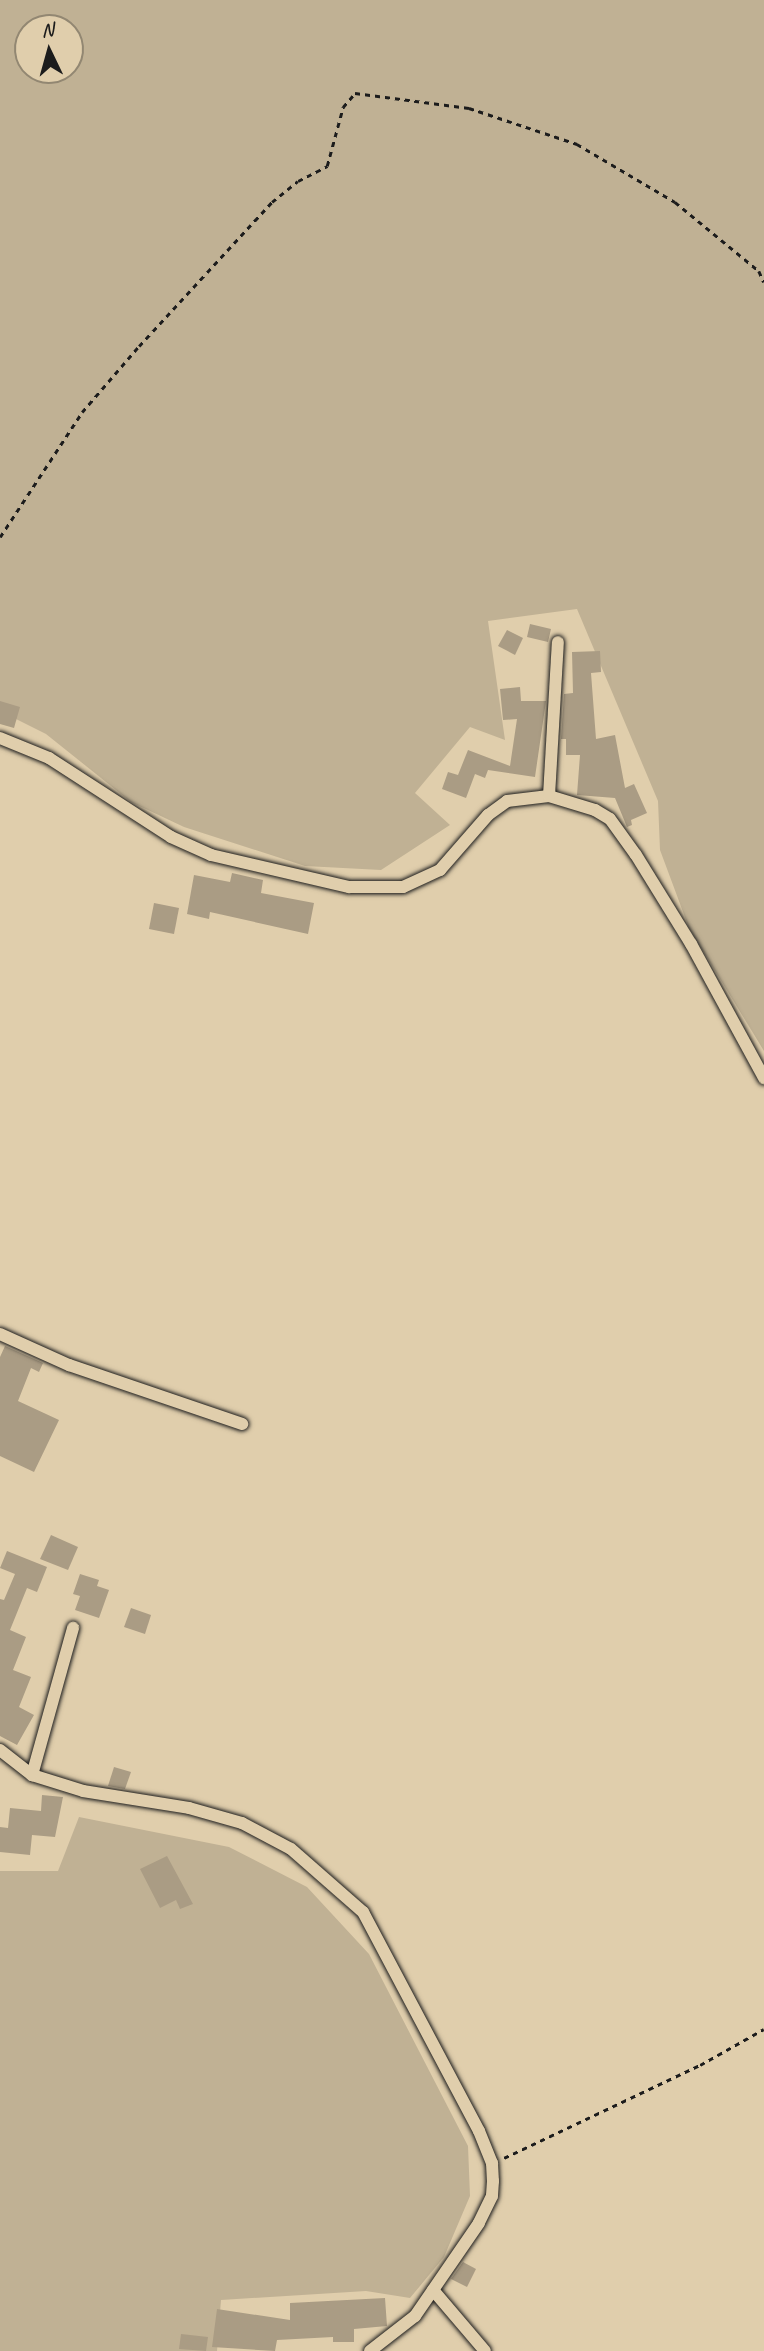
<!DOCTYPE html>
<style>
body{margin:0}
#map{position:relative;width:764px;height:2351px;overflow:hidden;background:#e0ceac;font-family:Caveat,sans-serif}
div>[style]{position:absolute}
.green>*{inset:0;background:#c0b194}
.building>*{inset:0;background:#aa9c84}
.path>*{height:2.5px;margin-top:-1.25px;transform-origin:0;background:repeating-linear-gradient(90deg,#1c1c1c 0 5px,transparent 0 10px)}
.roads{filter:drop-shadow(0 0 2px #1c1c1c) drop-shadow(0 0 2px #1c1c1c)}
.street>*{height:12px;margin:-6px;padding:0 6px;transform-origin:6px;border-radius:6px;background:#e0ceac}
span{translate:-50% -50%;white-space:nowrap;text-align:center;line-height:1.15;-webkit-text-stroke:6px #e0ceac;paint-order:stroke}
.north{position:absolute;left:14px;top:14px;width:70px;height:70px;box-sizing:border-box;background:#e0ceac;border:2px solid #928772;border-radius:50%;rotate:355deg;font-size:19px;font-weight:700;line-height:28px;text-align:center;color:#1c1c1c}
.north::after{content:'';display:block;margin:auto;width:24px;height:32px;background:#1c1c1c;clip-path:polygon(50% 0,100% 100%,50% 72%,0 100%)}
</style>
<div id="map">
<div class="green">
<div style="clip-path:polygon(evenodd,0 0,764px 0,764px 1051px,689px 928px,660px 850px,658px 801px,577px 609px,488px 621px,505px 740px,470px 727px,415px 793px,450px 825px,381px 870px,305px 866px,184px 827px,131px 802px,46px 734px,0 711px,0 0,28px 28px,70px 28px,70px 70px,28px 70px,28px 28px)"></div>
<div style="clip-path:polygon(79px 1817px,229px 1847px,307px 1887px,369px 1954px,468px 2146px,470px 2196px,444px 2257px,410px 2298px,366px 2291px,221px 2300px,217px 2351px,0 2351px,0 1871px,58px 1871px)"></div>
</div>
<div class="building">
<div style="clip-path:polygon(530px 624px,551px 629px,548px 642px,527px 637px)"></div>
<div style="clip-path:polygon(507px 630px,523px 638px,515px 655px,498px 646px)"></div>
<div style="clip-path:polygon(600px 651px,601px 672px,591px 673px,596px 739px,615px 735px,625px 788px,634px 784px,647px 813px,631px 820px,632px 825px,627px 827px,615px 798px,577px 795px,580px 755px,566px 755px,566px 739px,561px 739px,564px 694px,573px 693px,572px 652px)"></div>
<div style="clip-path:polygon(520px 687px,521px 701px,546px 701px,535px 777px,488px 770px,485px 778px,475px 774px,466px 798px,442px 789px,448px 772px,458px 775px,468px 750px,510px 766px,517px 719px,503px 720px,500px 689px)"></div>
<div style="clip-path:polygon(0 701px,20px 707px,14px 728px,0 724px)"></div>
<div style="clip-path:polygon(232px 873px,263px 880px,261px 893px,314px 903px,308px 934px,210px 912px,209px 919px,187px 914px,194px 875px,230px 882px)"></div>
<div style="clip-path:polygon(154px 903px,179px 908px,174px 934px,149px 929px)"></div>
<div style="clip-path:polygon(5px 1346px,43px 1363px,39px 1372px,31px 1368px,18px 1401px,59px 1420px,34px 1472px,0 1456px,0 1357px)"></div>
<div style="clip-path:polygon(51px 1535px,78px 1547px,68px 1570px,40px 1559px)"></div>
<div style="clip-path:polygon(7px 1551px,47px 1567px,37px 1592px,27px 1588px,10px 1630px,26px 1637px,13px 1670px,31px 1677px,19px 1707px,34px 1715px,17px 1745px,0 1736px,0 1599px,4px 1600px,15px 1574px,0 1568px)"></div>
<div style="clip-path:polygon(80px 1574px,99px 1580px,97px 1586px,109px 1590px,99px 1618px,75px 1610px,80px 1596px,73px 1594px)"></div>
<div style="clip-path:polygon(131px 1608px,151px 1615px,145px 1634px,124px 1627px)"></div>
<div style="clip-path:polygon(114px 1767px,131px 1772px,125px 1789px,108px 1786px)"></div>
<div style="clip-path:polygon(42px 1795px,63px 1797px,55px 1837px,32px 1835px,30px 1855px,0 1852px,0 1827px,8px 1828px,10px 1808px,41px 1811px)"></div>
<div style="clip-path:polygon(167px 1856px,193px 1904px,180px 1909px,176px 1900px,160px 1908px,140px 1869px)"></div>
<div style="clip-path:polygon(463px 2262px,476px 2269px,467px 2287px,451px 2279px)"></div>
<div style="clip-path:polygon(385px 2298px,387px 2326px,354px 2329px,354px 2342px,333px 2342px,333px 2337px,277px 2340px,275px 2351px,212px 2347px,217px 2309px,290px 2320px,290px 2303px)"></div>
<div style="clip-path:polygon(181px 2334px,208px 2337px,206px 2351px,179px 2349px)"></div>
</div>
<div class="path">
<div style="left:0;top:537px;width:149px;rotate:-56.7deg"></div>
<div style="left:82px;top:412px;width:87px;rotate:-49.2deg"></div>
<div style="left:139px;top:346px;width:196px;rotate:-47.3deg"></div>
<div style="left:272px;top:202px;width:33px;rotate:-39deg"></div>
<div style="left:298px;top:181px;width:33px;rotate:-27deg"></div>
<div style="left:327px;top:166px;width:61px;rotate:-74.8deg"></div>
<div style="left:343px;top:107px;width:18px;rotate:-49deg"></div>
<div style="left:355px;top:93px;width:115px;rotate:7.5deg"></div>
<div style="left:469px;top:108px;width:114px;rotate:18.4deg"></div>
<div style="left:577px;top:144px;width:114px;rotate:30.6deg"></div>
<div style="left:675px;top:202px;width:109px;rotate:39.4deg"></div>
<div style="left:759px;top:271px;width:12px;rotate:66deg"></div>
<div style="left:504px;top:2158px;width:217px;rotate:-25.4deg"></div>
<div style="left:700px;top:2065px;width:73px;rotate:-29.4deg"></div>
</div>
<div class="roads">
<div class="street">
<div style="left:0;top:738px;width:53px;rotate:22.2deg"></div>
<div style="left:49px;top:758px;width:145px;rotate:32.9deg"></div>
<div style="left:171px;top:837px;width:44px;rotate:24.2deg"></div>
<div style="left:211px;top:855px;width:142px;rotate:13.1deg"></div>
<div style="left:349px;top:887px;width:54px"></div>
<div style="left:403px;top:887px;width:41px;rotate:-24.7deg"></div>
<div style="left:440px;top:870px;width:73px;rotate:-48.9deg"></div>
<div style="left:488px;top:815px;width:24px;rotate:-36deg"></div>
<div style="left:507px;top:801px;width:42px;rotate:-6.8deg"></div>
<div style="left:549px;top:796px;width:48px;rotate:16.9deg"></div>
<div style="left:595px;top:810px;width:17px;rotate:31deg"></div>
<div style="left:610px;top:819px;width:44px;rotate:54.2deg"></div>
<div style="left:636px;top:855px;width:105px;rotate:58.3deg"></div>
<div style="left:691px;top:944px;width:153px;rotate:61.4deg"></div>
<div style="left:549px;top:796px;width:154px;rotate:-86.7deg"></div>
<div style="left:0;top:1334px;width:76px;rotate:24.2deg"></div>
<div style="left:69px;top:1365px;width:183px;rotate:18.8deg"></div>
<div style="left:0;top:1750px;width:41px;rotate:38deg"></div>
<div style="left:32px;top:1775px;width:53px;rotate:17.4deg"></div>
<div style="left:83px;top:1791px;width:107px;rotate:9.1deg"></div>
<div style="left:189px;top:1808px;width:55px;rotate:15.8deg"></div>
<div style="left:242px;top:1823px;width:55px;rotate:28deg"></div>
<div style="left:291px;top:1849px;width:96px;rotate:41.2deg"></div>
<div style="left:363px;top:1912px;width:248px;rotate:62.1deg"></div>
<div style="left:479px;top:2131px;width:35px;rotate:68deg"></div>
<div style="left:492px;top:2163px;width:18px;rotate:87deg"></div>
<div style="left:493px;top:2181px;width:15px;rotate:94deg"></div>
<div style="left:492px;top:2196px;width:30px;rotate:116deg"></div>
<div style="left:479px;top:2223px;width:113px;rotate:124.5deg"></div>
<div style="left:415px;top:2316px;width:57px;rotate:142.1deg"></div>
<div style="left:32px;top:1775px;width:153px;rotate:-74.4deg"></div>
<div style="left:433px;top:2290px;width:80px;rotate:49.6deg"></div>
</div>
</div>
<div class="north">N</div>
</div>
